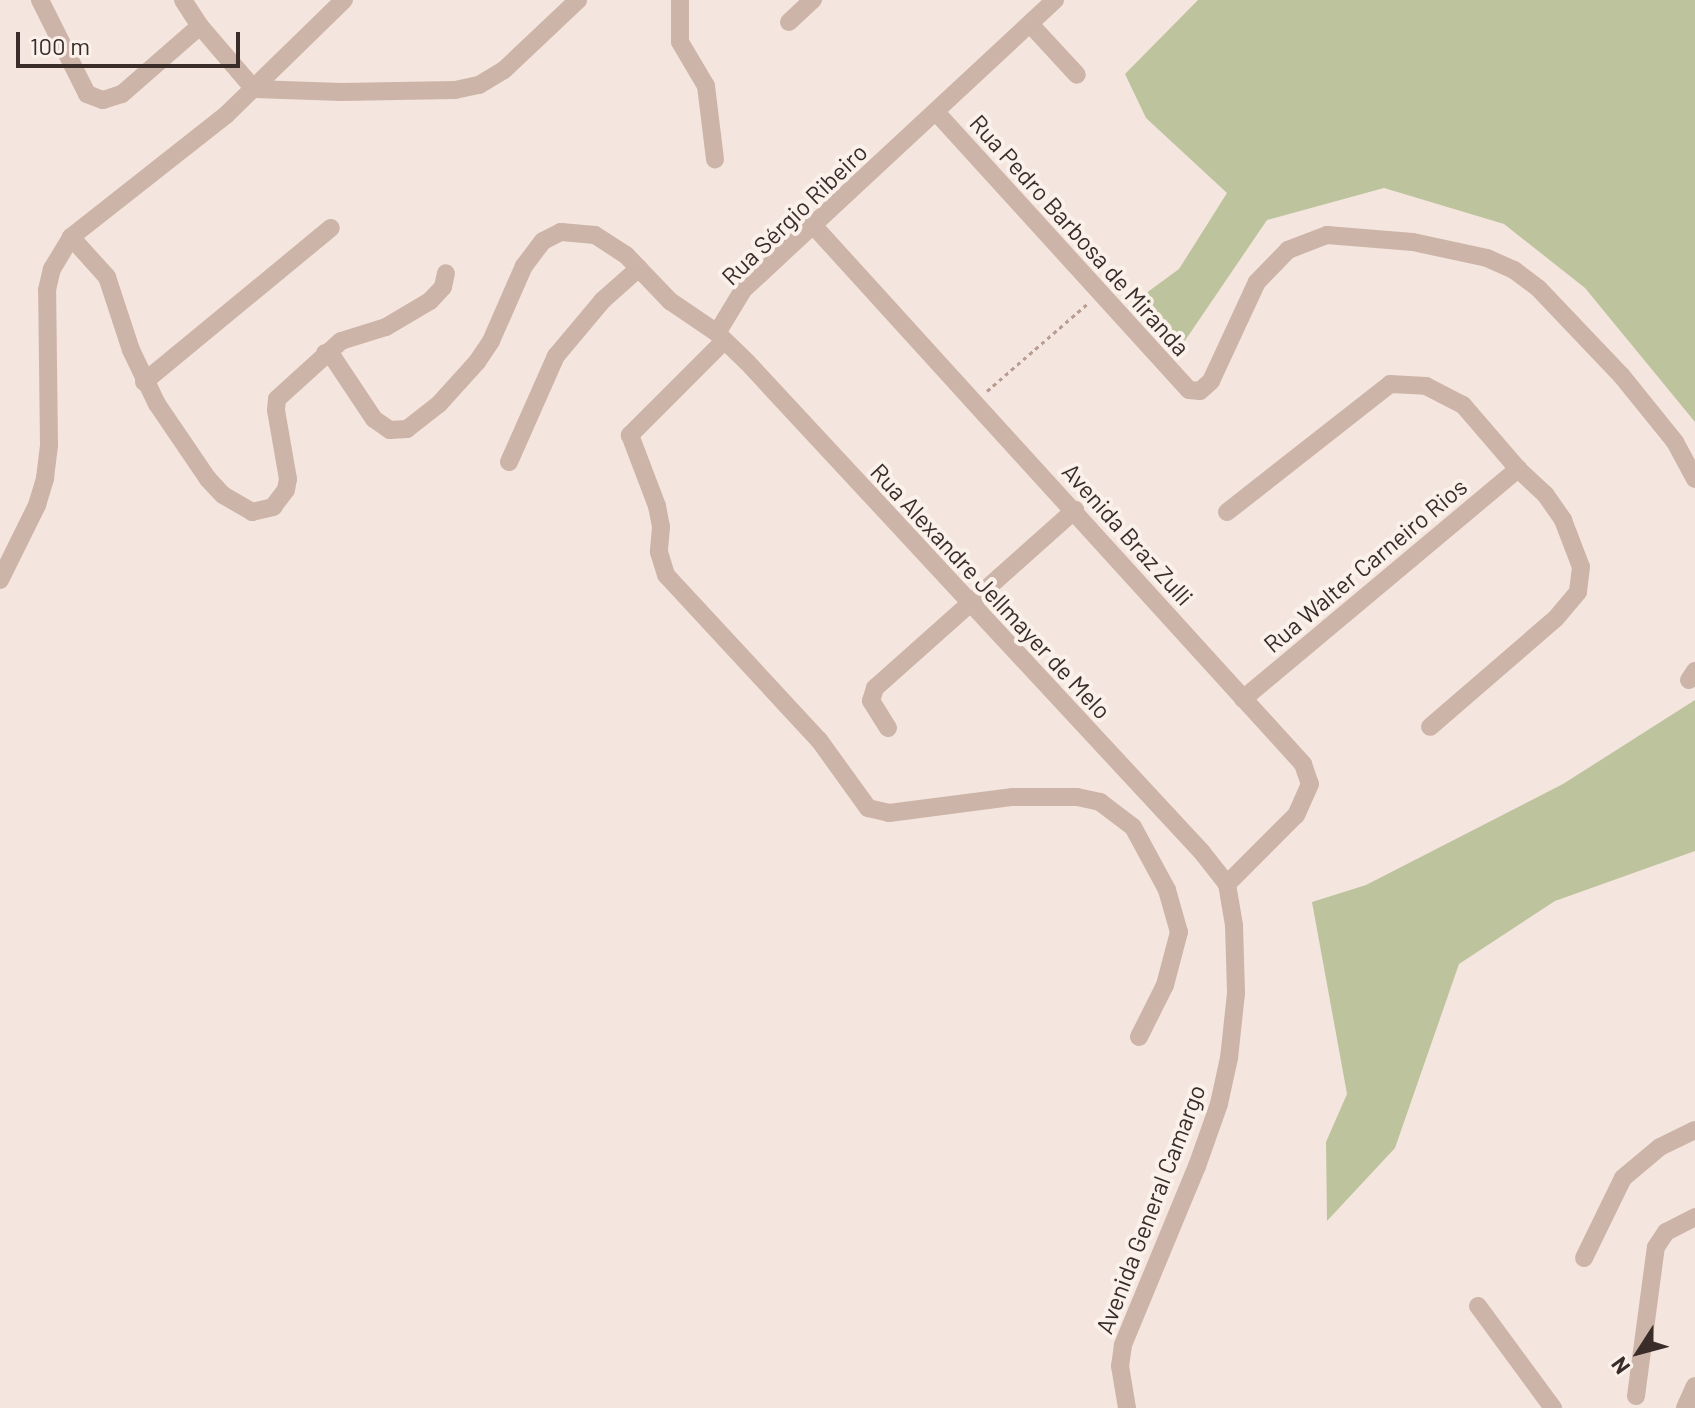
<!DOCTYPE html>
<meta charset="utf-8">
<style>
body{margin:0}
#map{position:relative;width:1695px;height:1408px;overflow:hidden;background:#f4e6de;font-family:Barlow,sans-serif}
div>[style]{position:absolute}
.green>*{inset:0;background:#bdc49d}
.path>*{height:3px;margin-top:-1.5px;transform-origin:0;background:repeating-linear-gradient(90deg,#b99d93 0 4px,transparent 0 8px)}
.minor>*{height:18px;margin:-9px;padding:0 9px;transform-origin:9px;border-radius:9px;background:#cdb4a9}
span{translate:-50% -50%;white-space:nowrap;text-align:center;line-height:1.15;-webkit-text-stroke:8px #fbf1eb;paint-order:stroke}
.street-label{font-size:24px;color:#3a2c29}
.north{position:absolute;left:1599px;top:1312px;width:80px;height:80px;-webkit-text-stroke:6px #fbf1eb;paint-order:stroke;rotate:234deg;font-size:22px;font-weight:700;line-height:32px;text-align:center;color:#3a2c29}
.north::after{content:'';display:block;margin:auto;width:28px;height:36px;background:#3a2c29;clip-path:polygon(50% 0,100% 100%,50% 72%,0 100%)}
.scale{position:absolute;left:16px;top:32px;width:224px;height:36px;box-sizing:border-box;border:4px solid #3a2c29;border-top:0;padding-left:10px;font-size:24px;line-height:28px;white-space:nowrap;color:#3a2c29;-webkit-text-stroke:6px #fbf1eb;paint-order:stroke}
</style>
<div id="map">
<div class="green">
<div style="clip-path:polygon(1198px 0,1695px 0,1695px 422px,1585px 288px,1504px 224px,1384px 188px,1267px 220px,1182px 345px,1134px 302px,1179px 269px,1227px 193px,1146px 118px,1125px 74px)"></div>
<div style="clip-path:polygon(1695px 700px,1695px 851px,1555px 901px,1459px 964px,1395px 1148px,1327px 1221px,1326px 1142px,1347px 1094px,1312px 902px,1366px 885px,1563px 784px)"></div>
</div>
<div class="path">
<div style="left:987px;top:391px;width:133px;rotate:-41deg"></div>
</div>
<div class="minor">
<div style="left:40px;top:0;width:105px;rotate:63.4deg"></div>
<div style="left:87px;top:94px;width:17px;rotate:21deg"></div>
<div style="left:103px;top:100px;width:20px;rotate:-18deg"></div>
<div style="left:122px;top:94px;width:103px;rotate:-41.1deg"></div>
<div style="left:183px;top:0;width:31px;rotate:57deg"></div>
<div style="left:200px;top:26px;width:83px;rotate:49.4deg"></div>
<div style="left:254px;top:89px;width:87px;rotate:2deg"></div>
<div style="left:341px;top:92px;width:114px;rotate:-1deg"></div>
<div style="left:455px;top:90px;width:25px;rotate:-12deg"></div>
<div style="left:479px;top:85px;width:29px;rotate:-31deg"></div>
<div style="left:504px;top:70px;width:102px;rotate:-43.4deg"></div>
<div style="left:680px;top:0;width:42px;rotate:90deg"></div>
<div style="left:680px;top:42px;width:51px;rotate:59.4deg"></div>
<div style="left:706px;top:86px;width:74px;rotate:83deg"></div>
<div style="left:789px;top:22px;width:33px;rotate:-43deg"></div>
<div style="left:1030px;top:24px;width:69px;rotate:47.3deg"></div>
<div style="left:936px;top:112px;width:376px;rotate:47.7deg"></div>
<div style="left:1189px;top:390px;width:11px;rotate:5deg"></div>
<div style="left:1200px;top:391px;width:15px;rotate:-42deg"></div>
<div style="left:1211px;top:381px;width:109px;rotate:-65.1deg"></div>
<div style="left:1257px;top:282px;width:45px;rotate:-45.9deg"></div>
<div style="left:1288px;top:250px;width:42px;rotate:-21deg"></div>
<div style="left:1327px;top:235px;width:86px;rotate:4.7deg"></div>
<div style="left:1413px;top:242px;width:76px;rotate:12.2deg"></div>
<div style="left:1487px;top:258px;width:30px;rotate:24deg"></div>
<div style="left:1514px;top:270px;width:31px;rotate:37deg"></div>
<div style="left:1539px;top:289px;width:119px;rotate:46.4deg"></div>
<div style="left:1621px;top:375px;width:86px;rotate:51.1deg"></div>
<div style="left:1675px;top:442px;width:42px;rotate:61.6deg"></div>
<div style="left:812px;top:224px;width:730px;rotate:47.72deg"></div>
<div style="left:1303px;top:764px;width:21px;rotate:71deg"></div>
<div style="left:1310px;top:784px;width:34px;rotate:114deg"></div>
<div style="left:1296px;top:815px;width:98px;rotate:135deg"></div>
<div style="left:71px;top:237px;width:54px;rotate:48deg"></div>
<div style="left:107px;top:277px;width:77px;rotate:71.8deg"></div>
<div style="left:131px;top:350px;width:60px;rotate:64.3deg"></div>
<div style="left:157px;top:404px;width:91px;rotate:55.8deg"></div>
<div style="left:208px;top:479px;width:22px;rotate:47deg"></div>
<div style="left:223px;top:495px;width:34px;rotate:30deg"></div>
<div style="left:252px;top:512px;width:22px;rotate:-13deg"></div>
<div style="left:273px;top:507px;width:21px;rotate:-53deg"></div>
<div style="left:286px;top:490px;width:11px;rotate:-80deg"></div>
<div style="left:288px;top:479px;width:70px;rotate:-99.9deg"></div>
<div style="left:276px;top:410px;width:11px;rotate:-85deg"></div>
<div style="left:277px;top:399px;width:86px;rotate:-42.2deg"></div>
<div style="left:341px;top:341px;width:47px;rotate:-17.3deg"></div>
<div style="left:386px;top:327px;width:51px;rotate:-30.6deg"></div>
<div style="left:430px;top:301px;width:19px;rotate:-47deg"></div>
<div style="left:443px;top:287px;width:14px;rotate:-78deg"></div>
<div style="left:717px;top:333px;width:50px;rotate:-58.8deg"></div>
<div style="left:743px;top:290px;width:426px;rotate:-42.9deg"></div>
<div style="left:723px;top:342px;width:132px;rotate:135deg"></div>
<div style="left:630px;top:435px;width:76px;rotate:69.2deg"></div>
<div style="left:657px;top:506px;width:21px;rotate:79deg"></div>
<div style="left:661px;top:527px;width:25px;rotate:95deg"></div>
<div style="left:659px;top:552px;width:24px;rotate:73deg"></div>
<div style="left:666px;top:575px;width:225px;rotate:47.2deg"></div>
<div style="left:819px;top:740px;width:84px;rotate:54.2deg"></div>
<div style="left:868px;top:808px;width:22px;rotate:13deg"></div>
<div style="left:889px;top:813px;width:125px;rotate:-7.4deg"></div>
<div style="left:1013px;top:797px;width:64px"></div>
<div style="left:1077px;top:797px;width:24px;rotate:12deg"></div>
<div style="left:1100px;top:802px;width:41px;rotate:37.1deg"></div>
<div style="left:1133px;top:827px;width:72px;rotate:61.6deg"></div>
<div style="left:1167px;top:890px;width:44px;rotate:74.1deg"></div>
<div style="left:1179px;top:932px;width:55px;rotate:104.8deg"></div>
<div style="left:1165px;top:985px;width:58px;rotate:116.6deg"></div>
<div style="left:325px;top:353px;width:11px;rotate:34deg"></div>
<div style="left:334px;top:359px;width:72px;rotate:56.3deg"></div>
<div style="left:374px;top:419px;width:19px;rotate:35deg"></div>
<div style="left:390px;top:430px;width:17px;rotate:-3deg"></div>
<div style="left:407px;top:429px;width:41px;rotate:-38deg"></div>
<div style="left:439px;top:404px;width:57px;rotate:-47.9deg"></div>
<div style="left:477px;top:362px;width:25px;rotate:-56deg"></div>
<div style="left:491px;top:341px;width:82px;rotate:-66.3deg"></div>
<div style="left:524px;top:266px;width:31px;rotate:-53deg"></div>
<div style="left:543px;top:241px;width:20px;rotate:-27deg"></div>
<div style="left:561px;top:232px;width:34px;rotate:5deg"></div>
<div style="left:595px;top:235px;width:37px;rotate:33deg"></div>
<div style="left:626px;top:255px;width:64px;rotate:46.3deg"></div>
<div style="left:670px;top:301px;width:57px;rotate:34.2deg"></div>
<div style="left:717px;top:333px;width:42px;rotate:44deg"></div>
<div style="left:747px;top:362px;width:667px;rotate:47.13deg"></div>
<div style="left:1201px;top:851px;width:42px;rotate:51.8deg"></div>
<div style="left:1227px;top:884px;width:42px;rotate:80.3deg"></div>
<div style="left:1234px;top:925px;width:68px;rotate:88.3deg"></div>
<div style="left:1236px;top:993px;width:65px;rotate:96.1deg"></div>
<div style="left:1229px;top:1058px;width:47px;rotate:102.3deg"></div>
<div style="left:1219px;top:1104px;width:66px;rotate:109.5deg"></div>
<div style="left:1197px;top:1166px;width:194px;rotate:112.5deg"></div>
<div style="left:1123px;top:1345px;width:21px;rotate:98deg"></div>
<div style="left:1120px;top:1366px;width:43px;rotate:80.5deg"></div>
<div style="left:144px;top:382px;width:242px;rotate:-39.5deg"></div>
<div style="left:509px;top:462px;width:116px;rotate:-66.1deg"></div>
<div style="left:556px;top:356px;width:73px;rotate:-50deg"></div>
<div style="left:603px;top:300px;width:48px;rotate:-41.6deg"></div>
<div style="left:1227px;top:512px;width:207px;rotate:-38.1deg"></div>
<div style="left:1390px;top:384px;width:36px;rotate:3deg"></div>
<div style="left:1426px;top:386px;width:42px;rotate:27.2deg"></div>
<div style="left:1463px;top:405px;width:84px;rotate:49.3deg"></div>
<div style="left:1518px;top:469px;width:37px;rotate:43deg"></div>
<div style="left:1545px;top:494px;width:32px;rotate:55deg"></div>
<div style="left:1563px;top:520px;width:50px;rotate:69deg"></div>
<div style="left:1581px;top:567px;width:25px;rotate:97deg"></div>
<div style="left:1578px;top:592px;width:35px;rotate:130deg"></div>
<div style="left:1555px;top:619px;width:165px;rotate:139.2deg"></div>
<div style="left:0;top:580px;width:84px;rotate:-63.7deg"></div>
<div style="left:37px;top:505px;width:28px;rotate:-73deg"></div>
<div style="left:45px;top:478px;width:33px;rotate:-83deg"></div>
<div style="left:49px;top:445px;width:155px;rotate:-90.7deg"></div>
<div style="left:47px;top:290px;width:22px;rotate:-77deg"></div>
<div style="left:52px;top:269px;width:37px;rotate:-59deg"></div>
<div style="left:71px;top:237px;width:197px;rotate:-38.2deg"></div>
<div style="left:226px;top:115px;width:165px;rotate:-44.3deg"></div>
<div style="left:1689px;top:680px;width:11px;rotate:-56deg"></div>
<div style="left:1243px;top:699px;width:359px;rotate:-39.9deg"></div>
<div style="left:888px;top:728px;width:32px;rotate:-122deg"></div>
<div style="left:871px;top:701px;width:14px;rotate:-73deg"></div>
<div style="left:875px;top:688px;width:268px;rotate:-41.7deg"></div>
<div style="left:1584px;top:1258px;width:89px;rotate:-64deg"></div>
<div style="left:1623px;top:1178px;width:48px;rotate:-40deg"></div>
<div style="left:1660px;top:1147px;width:39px;rotate:-26deg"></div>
<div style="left:1478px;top:1306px;width:127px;rotate:53.7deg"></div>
<div style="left:1636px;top:1396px;width:150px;rotate:-82.4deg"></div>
<div style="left:1656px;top:1247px;width:18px;rotate:-56deg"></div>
<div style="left:1666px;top:1232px;width:33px;rotate:-27deg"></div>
<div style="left:1685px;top:1408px;width:24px;rotate:-66deg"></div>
</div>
<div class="street-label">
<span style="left:794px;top:214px;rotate:-44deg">Rua Sérgio Ribeiro</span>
<span style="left:1080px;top:235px;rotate:48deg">Rua Pedro Barbosa de Miranda</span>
<span style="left:1128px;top:534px;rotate:48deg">Avenida Braz Zulli</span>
<span style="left:1365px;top:565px;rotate:-40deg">Rua Walter Carneiro Rios</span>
<span style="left:991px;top:591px;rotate:47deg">Rua Alexandre Jellmayer de Melo</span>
<span style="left:1150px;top:1209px;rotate:-69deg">Avenida General Camargo</span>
</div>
<div class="north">N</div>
<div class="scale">100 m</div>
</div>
